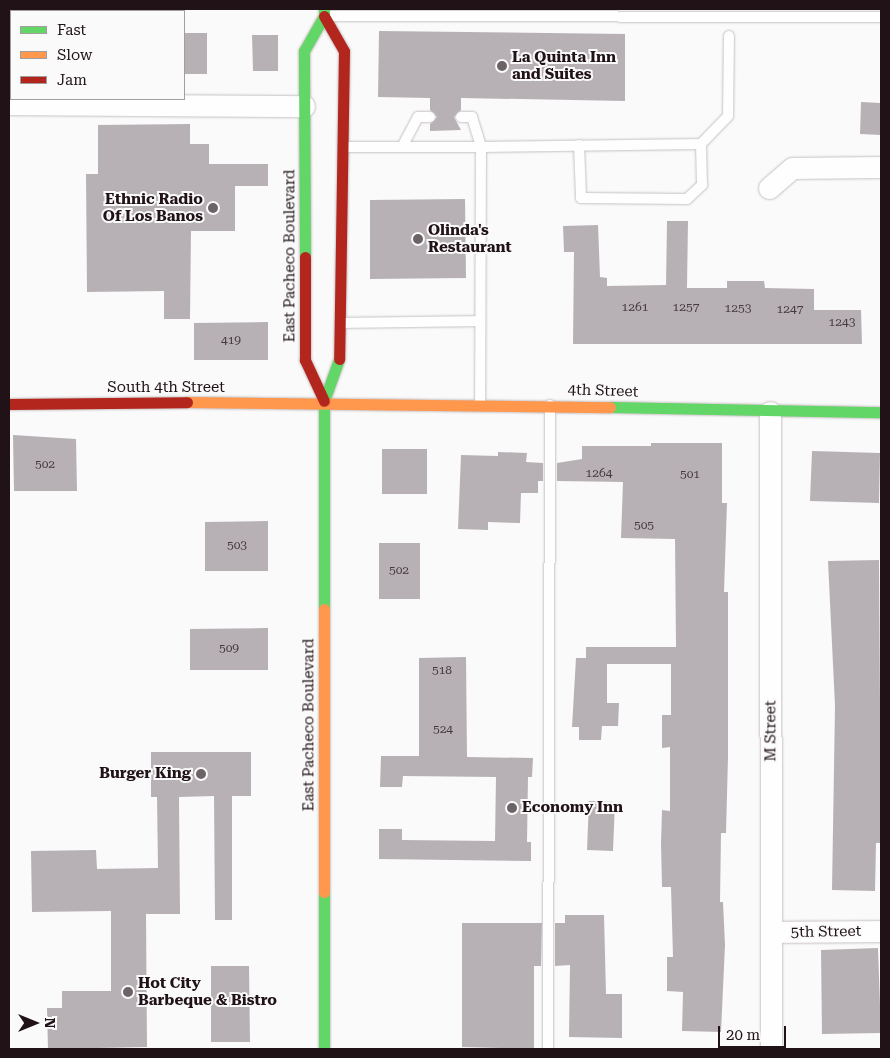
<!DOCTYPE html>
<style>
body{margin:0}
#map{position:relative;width:890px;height:1058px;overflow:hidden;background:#fafafa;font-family:"Roboto Serif",serif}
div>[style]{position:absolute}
.building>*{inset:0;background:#b7b1b6}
.roads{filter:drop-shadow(0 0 1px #c7c0c2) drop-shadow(0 0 1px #c7c0c2)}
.lane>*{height:10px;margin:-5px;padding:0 5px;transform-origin:5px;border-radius:5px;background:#fefefe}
.street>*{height:21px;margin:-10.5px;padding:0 10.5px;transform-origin:10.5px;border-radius:10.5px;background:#fefefe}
.fast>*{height:11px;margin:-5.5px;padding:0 5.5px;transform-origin:5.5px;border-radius:5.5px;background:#63d668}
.slow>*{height:11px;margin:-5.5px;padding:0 5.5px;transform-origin:5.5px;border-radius:5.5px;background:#ff974d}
.jam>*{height:11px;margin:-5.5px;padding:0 5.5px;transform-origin:5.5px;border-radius:5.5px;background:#b3261e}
.dots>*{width:14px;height:14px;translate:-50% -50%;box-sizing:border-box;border:2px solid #fafafa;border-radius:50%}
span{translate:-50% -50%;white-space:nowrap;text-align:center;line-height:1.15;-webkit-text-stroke:4px #fafafa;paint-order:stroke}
.number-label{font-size:12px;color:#463a3f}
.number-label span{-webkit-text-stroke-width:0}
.poi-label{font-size:15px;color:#201217;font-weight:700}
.left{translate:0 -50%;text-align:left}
.right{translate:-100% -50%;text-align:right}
.street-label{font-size:15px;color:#201217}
.frame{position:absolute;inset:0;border:10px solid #201217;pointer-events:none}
.legend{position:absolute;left:10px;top:10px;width:175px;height:90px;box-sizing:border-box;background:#fafafa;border:1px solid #a39d9f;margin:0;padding:6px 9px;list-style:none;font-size:15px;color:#201217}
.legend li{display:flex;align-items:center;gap:10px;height:25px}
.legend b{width:25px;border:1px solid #a39d9f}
.north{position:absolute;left:10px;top:998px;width:50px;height:50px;-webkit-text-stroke:4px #fafafa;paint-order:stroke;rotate:90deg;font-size:14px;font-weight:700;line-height:20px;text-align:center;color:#201217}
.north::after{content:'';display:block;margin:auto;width:18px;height:22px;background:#201217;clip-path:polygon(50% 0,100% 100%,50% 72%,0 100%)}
.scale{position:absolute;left:718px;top:1026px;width:68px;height:22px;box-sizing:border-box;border:2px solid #201217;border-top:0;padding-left:6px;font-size:15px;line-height:18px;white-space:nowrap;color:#201217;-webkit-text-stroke:4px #fafafa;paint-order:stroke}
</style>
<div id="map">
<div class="building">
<div style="clip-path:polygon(379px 31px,625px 34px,625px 101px,461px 98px,461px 110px,454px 117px,461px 130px,430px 131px,430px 124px,437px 117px,430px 110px,430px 98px,378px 97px)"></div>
<div style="clip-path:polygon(184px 33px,207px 33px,207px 74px,184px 74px)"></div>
<div style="clip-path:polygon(252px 35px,278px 35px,278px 71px,253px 71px)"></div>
<div style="clip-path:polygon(861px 102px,881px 103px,881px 135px,860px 134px)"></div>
<div style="clip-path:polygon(190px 124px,190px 144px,209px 144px,209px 164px,268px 164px,268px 186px,235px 186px,235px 231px,191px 231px,190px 319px,164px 319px,164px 291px,87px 292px,86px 174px,98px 174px,98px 125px)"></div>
<div style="clip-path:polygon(465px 199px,466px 278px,370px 279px,370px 200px)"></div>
<div style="clip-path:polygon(667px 221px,688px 221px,687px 288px,727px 288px,727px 281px,764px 281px,765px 288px,814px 289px,814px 310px,861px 310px,862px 344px,573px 344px,574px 252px,564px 252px,563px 226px,598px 225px,600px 277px,607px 278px,607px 286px,666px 285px)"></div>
<div style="clip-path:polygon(268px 322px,268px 360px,194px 360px,194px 323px)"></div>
<div style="clip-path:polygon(13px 435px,76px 439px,77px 491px,14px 491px)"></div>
<div style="clip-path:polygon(651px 443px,722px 443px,722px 503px,727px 503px,724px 592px,728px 592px,728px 757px,726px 833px,721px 833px,720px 902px,723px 902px,725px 945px,721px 1032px,682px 1031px,683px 992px,667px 991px,667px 957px,673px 957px,671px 887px,662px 887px,661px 844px,662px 810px,670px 811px,670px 747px,662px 748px,662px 715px,671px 715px,671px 664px,607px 664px,607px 703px,619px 703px,618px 726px,602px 726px,601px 740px,579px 740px,579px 727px,572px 727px,576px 658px,586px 658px,586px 647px,676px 647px,675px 539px,621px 538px,623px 482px,557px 481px,557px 463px,582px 459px,582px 446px,651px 446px)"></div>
<div style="clip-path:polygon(382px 449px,427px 449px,427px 494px,382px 494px)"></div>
<div style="clip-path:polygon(812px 451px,880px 453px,879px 503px,810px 501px)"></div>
<div style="clip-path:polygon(498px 452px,527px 453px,526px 462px,543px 463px,543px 481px,538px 481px,538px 493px,521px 493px,520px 523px,488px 522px,488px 530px,458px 529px,461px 455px,498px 456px)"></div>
<div style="clip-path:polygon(268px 521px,268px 571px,205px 571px,205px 522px)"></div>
<div style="clip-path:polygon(379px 543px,420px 543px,420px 599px,379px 599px)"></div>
<div style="clip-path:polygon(879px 560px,881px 843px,876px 843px,875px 891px,832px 890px,835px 706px,828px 561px)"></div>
<div style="clip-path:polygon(268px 628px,268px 670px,190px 670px,190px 629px)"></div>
<div style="clip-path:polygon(466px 657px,467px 757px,533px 758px,532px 777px,528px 777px,527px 842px,531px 842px,531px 861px,379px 859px,379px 829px,402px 829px,402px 840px,495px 841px,496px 777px,403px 776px,402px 787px,380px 787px,381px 756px,419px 756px,419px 658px)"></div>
<div style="clip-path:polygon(151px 752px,251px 752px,251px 796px,232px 796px,232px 920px,215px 920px,214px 796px,179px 797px,180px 914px,146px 914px,147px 1047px,48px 1049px,47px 1008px,62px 1008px,62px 991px,111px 991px,111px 911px,32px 912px,31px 851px,96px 850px,97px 869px,158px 868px,157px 797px,151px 797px)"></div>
<div style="clip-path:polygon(589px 801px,615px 802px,613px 851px,587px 850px)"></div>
<div style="clip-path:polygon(565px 915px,604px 915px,606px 994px,622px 994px,622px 1038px,569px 1037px,570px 965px,555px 966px,555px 923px,565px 923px)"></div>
<div style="clip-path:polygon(462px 923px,542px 923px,541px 966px,534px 966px,534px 1049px,462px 1047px)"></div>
<div style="clip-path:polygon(878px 948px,881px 1033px,822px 1034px,821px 950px)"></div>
<div style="clip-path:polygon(211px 966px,249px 966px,250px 1042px,211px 1042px)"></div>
</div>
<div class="roads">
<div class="lane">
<div style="left:327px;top:16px;width:554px;rotate:0.1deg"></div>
<div style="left:461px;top:117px;width:11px"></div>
<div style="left:472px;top:117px;width:31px;rotate:73deg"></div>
<div style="left:481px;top:147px;width:220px;rotate:-0.8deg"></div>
<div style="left:701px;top:144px;width:39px;rotate:-46deg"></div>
<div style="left:728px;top:116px;width:80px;rotate:-89.3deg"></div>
<div style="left:579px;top:145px;width:53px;rotate:87.8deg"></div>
<div style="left:581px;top:198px;width:106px;rotate:0.5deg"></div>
<div style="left:687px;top:199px;width:21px;rotate:-43deg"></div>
<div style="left:702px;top:185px;width:41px;rotate:-91.4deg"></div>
<div style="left:345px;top:147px;width:136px"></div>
<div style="left:481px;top:147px;width:257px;rotate:90.2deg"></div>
<div style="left:402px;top:147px;width:34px;rotate:-62deg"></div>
<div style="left:418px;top:117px;width:12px"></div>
<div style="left:344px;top:323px;width:136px;rotate:-0.8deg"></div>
<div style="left:548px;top:1049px;width:644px;rotate:-89.82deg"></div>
</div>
<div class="street">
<div style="left:9px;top:104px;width:295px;rotate:0.4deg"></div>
<div style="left:769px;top:188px;width:30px;rotate:-41deg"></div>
<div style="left:792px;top:168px;width:89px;rotate:-0.6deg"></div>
<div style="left:770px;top:412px;width:637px;rotate:89.91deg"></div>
<div style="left:771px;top:932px;width:110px;rotate:-0.5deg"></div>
</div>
<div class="fast">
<div style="left:305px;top:257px;width:206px;rotate:-90.3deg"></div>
<div style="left:304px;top:51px;width:40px;rotate:-60.3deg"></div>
<div style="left:324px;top:16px;width:7px;rotate:-90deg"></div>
<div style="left:610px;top:407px;width:271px;rotate:1.1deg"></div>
<div style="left:324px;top:609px;width:208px;rotate:-90deg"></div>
<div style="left:324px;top:401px;width:45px;rotate:-70.3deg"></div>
<div style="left:324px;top:892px;width:157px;rotate:90deg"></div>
</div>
<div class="slow">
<div style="left:187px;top:402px;width:423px;rotate:0.7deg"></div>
<div style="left:324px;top:609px;width:283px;rotate:90deg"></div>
</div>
<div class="jam">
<div style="left:324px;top:16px;width:40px;rotate:60.3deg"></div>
<div style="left:344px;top:51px;width:308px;rotate:90.9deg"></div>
<div style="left:305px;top:257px;width:103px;rotate:90deg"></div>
<div style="left:305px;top:360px;width:45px;rotate:65.1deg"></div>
<div style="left:9px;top:404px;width:178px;rotate:-0.6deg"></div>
</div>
</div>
<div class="dots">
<div style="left:502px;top:66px;background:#6c6366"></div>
<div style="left:213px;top:208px;background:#6c6366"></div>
<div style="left:418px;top:239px;background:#6c6366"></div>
<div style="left:201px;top:774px;background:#6c6366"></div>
<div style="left:512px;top:808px;background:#6c6366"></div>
<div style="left:128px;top:992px;background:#6c6366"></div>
</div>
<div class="number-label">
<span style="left:635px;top:308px">1261</span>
<span style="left:686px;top:308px">1257</span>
<span style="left:738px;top:309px">1253</span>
<span style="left:790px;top:310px">1247</span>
<span style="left:842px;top:323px">1243</span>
<span style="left:231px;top:341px">419</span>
<span style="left:45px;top:465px">502</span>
<span style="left:599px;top:474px">1264</span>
<span style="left:690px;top:475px">501</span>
<span style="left:644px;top:526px">505</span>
<span style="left:237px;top:546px">503</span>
<span style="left:399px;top:571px">502</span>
<span style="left:229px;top:649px">509</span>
<span style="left:442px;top:671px">518</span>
<span style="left:443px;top:730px">524</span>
</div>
<div class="poi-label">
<span class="left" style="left:512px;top:66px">La Quinta Inn<br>and Suites</span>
<span class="right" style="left:203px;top:208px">Ethnic Radio<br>Of Los Banos</span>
<span class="left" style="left:428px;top:239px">Olinda's<br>Restaurant</span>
<span class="right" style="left:191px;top:774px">Burger King</span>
<span class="left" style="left:522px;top:808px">Economy Inn</span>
<span class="left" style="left:138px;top:992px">Hot City<br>Barbeque &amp; Bistro</span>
</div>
<div class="street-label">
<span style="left:290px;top:256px;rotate:-90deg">East Pacheco Boulevard</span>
<span style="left:166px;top:388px">South 4th Street</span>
<span style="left:603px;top:391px;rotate:2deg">4th Street</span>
<span style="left:309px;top:725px;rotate:-90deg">East Pacheco Boulevard</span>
<span style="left:771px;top:731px;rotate:-90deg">M Street</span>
<span style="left:826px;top:932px;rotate:-1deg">5th Street</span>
</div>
<div class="frame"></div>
<ul class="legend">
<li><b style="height:6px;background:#63d668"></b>Fast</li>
<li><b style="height:6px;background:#ff974d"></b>Slow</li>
<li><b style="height:6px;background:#b3261e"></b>Jam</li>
</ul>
<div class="north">N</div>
<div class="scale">20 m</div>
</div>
